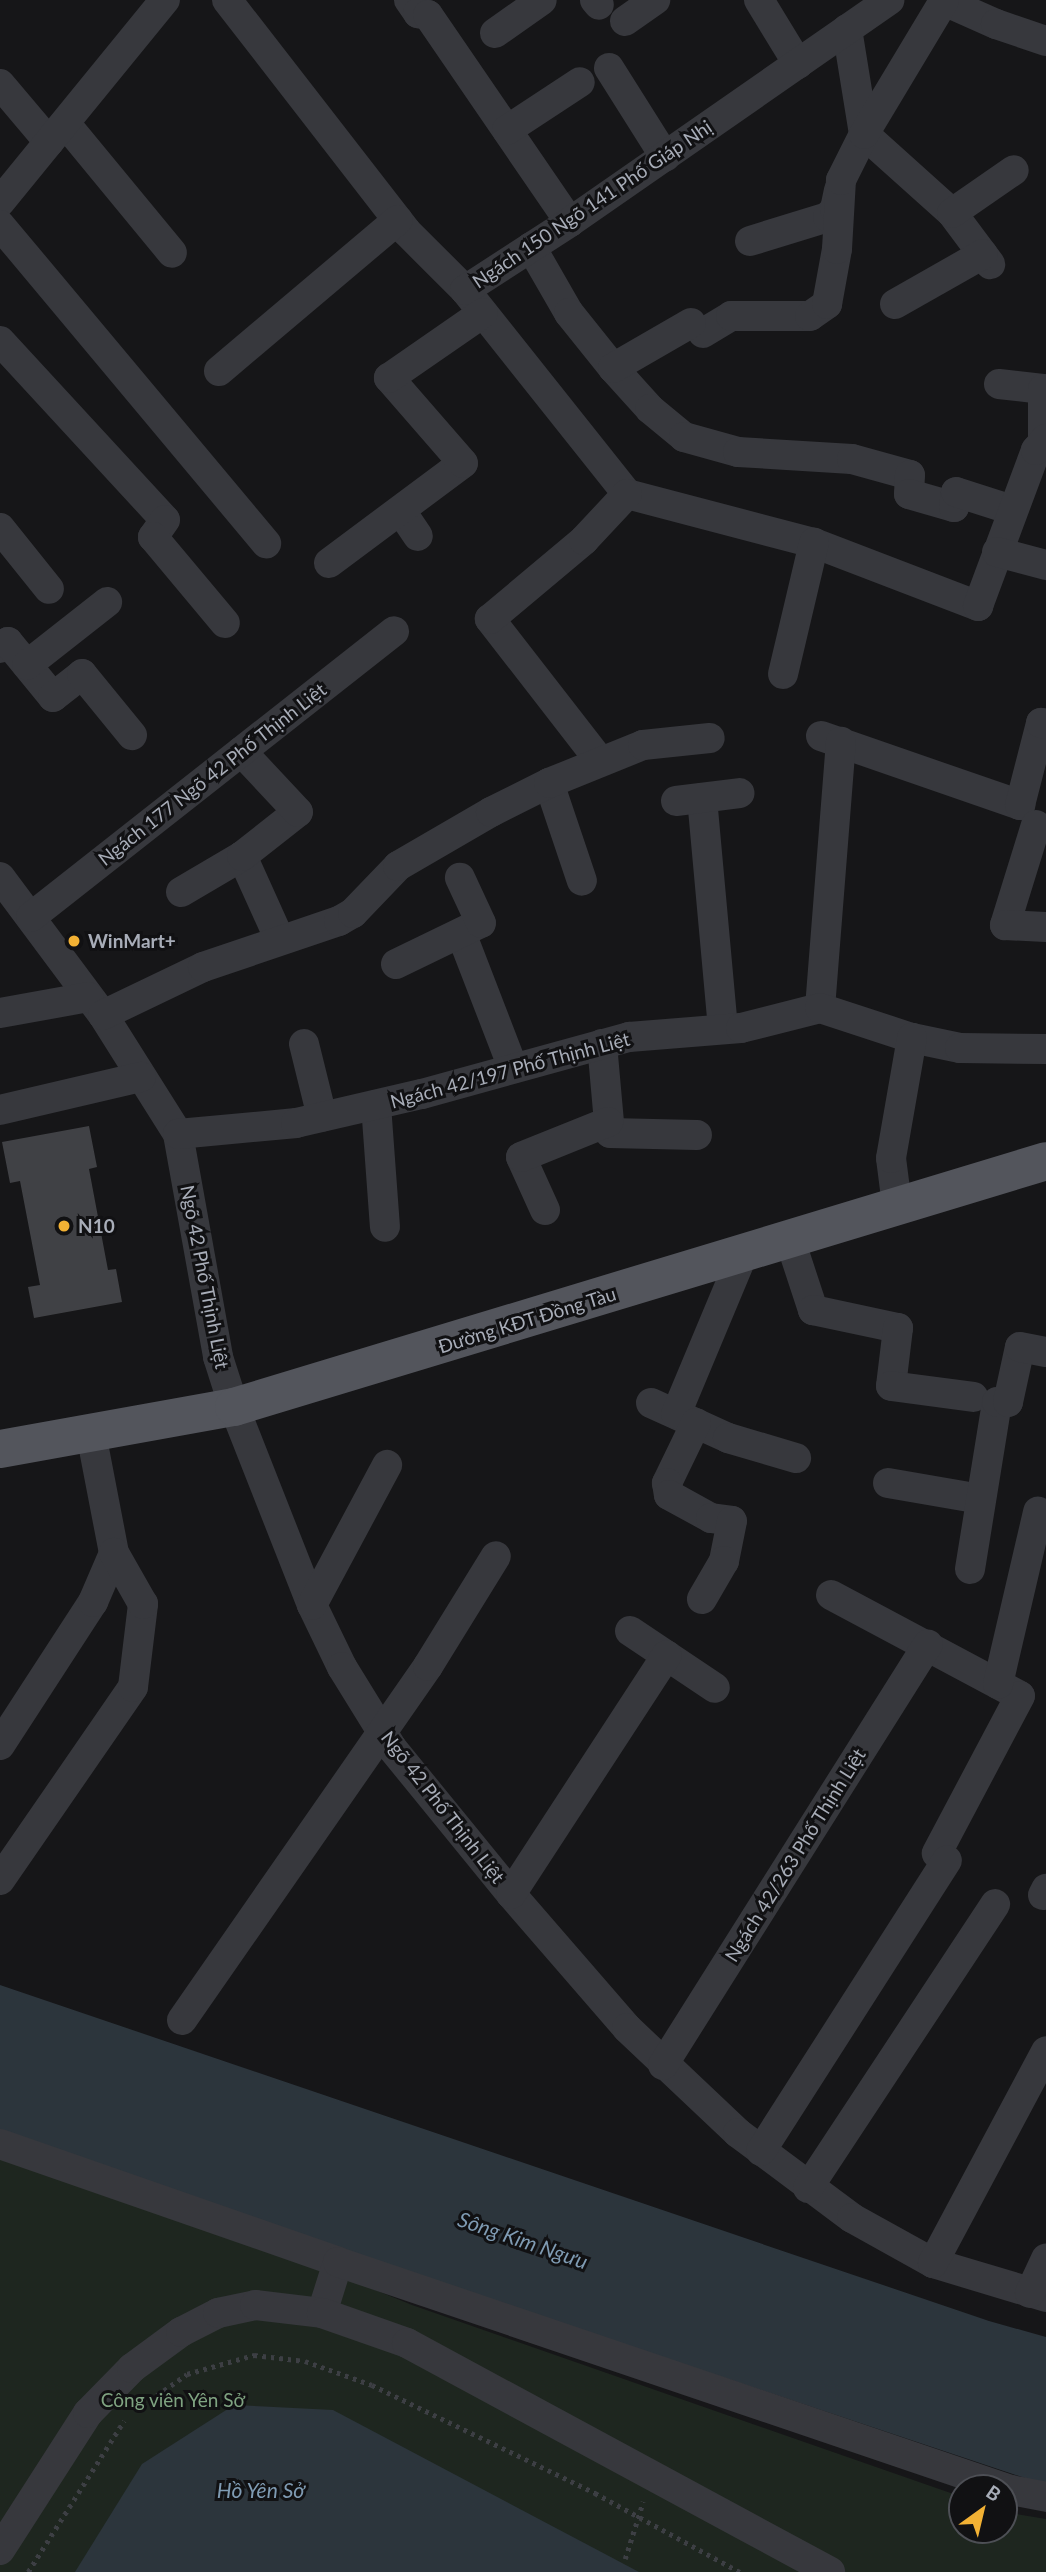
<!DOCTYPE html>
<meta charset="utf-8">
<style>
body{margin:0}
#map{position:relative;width:1046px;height:2572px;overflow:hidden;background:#161618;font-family:Lato,sans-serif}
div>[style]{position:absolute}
.green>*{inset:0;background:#1e261f}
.water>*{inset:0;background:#2c353c}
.building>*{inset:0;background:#404145}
.path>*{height:4.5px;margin-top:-2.25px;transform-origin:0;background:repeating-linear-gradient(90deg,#3d3f44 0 3.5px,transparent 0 8.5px)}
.minor>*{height:30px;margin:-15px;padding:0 15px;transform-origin:15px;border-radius:15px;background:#37383d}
.major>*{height:38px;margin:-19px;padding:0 19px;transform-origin:19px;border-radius:19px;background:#53555c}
.dots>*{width:19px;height:19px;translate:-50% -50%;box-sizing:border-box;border:4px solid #111113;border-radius:50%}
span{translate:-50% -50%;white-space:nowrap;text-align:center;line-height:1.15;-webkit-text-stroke:6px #111113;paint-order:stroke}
.street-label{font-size:19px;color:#a8adb8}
.poi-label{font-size:19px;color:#a8adb8;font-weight:700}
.left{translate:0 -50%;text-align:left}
.park-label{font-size:19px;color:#7fa381}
.water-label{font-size:21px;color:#7f9bb3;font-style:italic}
.north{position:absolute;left:948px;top:2474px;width:70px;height:70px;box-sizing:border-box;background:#111113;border:2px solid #4d4f55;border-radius:50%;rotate:34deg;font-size:19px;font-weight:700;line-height:28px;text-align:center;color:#a8adb8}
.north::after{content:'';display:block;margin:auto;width:24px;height:32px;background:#f2b134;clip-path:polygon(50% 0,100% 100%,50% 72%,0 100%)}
</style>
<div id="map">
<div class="green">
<div style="clip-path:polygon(0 2156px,334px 2273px,412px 2305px,962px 2497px,962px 2530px,1004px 2530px,1004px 2512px,1046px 2519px,1046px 2572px,0 2572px)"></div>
</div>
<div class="water">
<div style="clip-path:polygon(0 1985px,989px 2321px,1046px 2337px,1046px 2485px,0 2136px)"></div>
<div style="clip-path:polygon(234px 2405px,333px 2410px,639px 2572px,75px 2572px,142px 2464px)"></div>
</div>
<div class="building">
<div style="clip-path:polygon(89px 1126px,97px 1167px,89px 1169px,108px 1270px,116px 1269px,122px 1302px,34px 1318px,28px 1287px,40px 1285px,20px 1181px,10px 1183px,2px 1142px)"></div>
</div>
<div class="path">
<div style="left:136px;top:2410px;width:62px;rotate:-35.2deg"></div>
<div style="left:187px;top:2374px;width:70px;rotate:-15.8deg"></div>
<div style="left:254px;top:2355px;width:51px;rotate:6.7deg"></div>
<div style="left:305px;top:2361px;width:71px;rotate:19.7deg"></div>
<div style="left:372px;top:2385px;width:248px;rotate:25.8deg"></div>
<div style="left:595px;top:2493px;width:165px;rotate:28.6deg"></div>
<div style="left:625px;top:2559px;width:60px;rotate:-72.5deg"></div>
<div style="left:28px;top:2572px;width:179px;rotate:-57.6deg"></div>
</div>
<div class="minor">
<div style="left:227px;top:0;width:292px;rotate:52.2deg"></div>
<div style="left:406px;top:231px;width:83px;rotate:45deg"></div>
<div style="left:465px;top:290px;width:260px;rotate:51.5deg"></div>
<div style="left:409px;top:0;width:16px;rotate:55deg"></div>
<div style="left:418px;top:13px;width:10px;rotate:11deg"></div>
<div style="left:428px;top:15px;width:251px;rotate:55.6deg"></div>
<div style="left:595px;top:0;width:6px;rotate:51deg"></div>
<div style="left:759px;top:0;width:75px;rotate:58.6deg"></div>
<div style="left:942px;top:0;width:59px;rotate:24deg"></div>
<div style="left:996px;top:24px;width:53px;rotate:18.8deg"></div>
<div style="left:625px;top:21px;width:37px;rotate:-35deg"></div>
<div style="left:847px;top:29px;width:106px;rotate:80.8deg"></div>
<div style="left:864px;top:134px;width:118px;rotate:41.9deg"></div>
<div style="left:952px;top:213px;width:64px;rotate:53.3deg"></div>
<div style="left:495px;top:33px;width:57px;rotate:-35.1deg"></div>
<div style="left:609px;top:68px;width:105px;rotate:57.8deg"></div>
<div style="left:0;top:84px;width:76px;rotate:49.8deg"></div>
<div style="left:65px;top:123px;width:168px;rotate:50.5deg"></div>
<div style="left:507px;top:130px;width:87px;rotate:-33.3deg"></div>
<div style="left:0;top:202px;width:261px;rotate:-50.8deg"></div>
<div style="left:952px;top:213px;width:75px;rotate:-34.7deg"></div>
<div style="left:0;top:225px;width:415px;rotate:50.1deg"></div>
<div style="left:750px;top:241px;width:82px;rotate:-17.1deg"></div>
<div style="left:828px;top:217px;width:11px;rotate:-49deg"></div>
<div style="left:835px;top:209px;width:19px;rotate:-78deg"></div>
<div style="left:531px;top:247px;width:76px;rotate:60.1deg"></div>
<div style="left:569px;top:313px;width:70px;rotate:51.3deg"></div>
<div style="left:613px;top:368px;width:55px;rotate:47.9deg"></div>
<div style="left:650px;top:409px;width:44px;rotate:39.5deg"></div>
<div style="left:684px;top:437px;width:56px;rotate:15.5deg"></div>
<div style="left:738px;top:452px;width:114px;rotate:3.5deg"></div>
<div style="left:852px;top:459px;width:60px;rotate:15.4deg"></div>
<div style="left:910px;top:475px;width:19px;rotate:93deg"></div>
<div style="left:909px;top:494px;width:47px;rotate:16.1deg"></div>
<div style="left:954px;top:507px;width:15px;rotate:-82deg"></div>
<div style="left:956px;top:492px;width:59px;rotate:17.8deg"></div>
<div style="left:465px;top:290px;width:125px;rotate:-32.9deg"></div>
<div style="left:570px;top:222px;width:389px;rotate:-34.8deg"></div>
<div style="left:895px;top:304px;width:101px;rotate:-29.6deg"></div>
<div style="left:703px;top:333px;width:33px;rotate:-31deg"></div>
<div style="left:731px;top:316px;width:79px"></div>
<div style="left:810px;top:316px;width:21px;rotate:-35deg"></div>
<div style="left:827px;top:304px;width:56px;rotate:-79.7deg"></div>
<div style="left:837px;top:249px;width:69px;rotate:-86.7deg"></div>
<div style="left:841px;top:180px;width:51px;rotate:-63.4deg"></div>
<div style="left:864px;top:134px;width:155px;rotate:-59deg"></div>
<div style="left:0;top:341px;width:243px;rotate:47.3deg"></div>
<div style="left:165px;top:520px;width:21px;rotate:125deg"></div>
<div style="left:153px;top:537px;width:112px;rotate:50.1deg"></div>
<div style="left:613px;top:368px;width:90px;rotate:-30deg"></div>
<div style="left:219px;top:371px;width:234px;rotate:-40.2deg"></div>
<div style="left:999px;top:384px;width:44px;rotate:6.5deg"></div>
<div style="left:1043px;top:389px;width:51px;rotate:90deg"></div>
<div style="left:627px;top:494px;width:193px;rotate:14.7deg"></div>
<div style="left:814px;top:543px;width:176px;rotate:21deg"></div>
<div style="left:978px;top:606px;width:166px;rotate:-69.6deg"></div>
<div style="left:1036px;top:450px;width:15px;rotate:-48deg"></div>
<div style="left:401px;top:511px;width:30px;rotate:56deg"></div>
<div style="left:0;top:528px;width:78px;rotate:51.2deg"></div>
<div style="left:997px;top:552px;width:51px;rotate:14.9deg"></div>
<div style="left:329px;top:563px;width:167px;rotate:-36.7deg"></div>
<div style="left:463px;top:463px;width:113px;rotate:-131deg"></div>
<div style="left:389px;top:378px;width:114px;rotate:-34.7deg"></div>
<div style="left:0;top:648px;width:10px;rotate:-37deg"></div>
<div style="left:8px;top:642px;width:71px;rotate:50.7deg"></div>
<div style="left:53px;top:697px;width:37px;rotate:-38deg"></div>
<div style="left:82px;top:674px;width:79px;rotate:50.7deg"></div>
<div style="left:27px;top:665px;width:102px;rotate:-38.2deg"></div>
<div style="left:783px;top:674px;width:135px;rotate:-76.7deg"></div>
<div style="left:821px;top:736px;width:211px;rotate:19.1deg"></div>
<div style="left:1020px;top:805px;width:85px;rotate:-75.6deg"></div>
<div style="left:1041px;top:723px;width:5px;rotate:11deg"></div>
<div style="left:600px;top:761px;width:180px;rotate:-127.8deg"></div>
<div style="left:490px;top:619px;width:123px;rotate:-40deg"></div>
<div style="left:584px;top:540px;width:63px;rotate:-46.9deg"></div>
<div style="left:549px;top:783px;width:103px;rotate:71.4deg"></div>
<div style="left:702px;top:798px;width:232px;rotate:84.8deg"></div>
<div style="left:676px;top:801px;width:64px;rotate:-7.1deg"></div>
<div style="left:1036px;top:825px;width:105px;rotate:107.2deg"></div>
<div style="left:1005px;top:925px;width:41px;rotate:2.8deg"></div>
<div style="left:242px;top:856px;width:92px;rotate:65.7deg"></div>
<div style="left:0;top:877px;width:172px;rotate:53.3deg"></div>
<div style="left:103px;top:1015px;width:141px;rotate:57.8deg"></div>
<div style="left:178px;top:1134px;width:227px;rotate:79.8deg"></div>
<div style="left:218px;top:1357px;width:52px;rotate:72.3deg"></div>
<div style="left:234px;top:1407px;width:213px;rotate:68.5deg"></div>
<div style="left:312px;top:1605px;width:69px;rotate:64.2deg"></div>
<div style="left:342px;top:1667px;width:95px;rotate:58.3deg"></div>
<div style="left:392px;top:1748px;width:188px;rotate:50.8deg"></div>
<div style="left:511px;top:1894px;width:177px;rotate:49.1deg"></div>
<div style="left:627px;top:2028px;width:153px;rotate:43.4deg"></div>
<div style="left:738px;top:2133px;width:142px;rotate:36.7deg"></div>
<div style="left:852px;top:2218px;width:93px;rotate:29.1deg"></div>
<div style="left:933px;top:2263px;width:118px;rotate:16.7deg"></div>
<div style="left:181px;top:892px;width:71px;rotate:-30.5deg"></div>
<div style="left:242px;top:856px;width:71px;rotate:-38.2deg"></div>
<div style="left:298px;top:812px;width:83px;rotate:-133.1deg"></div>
<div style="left:31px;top:917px;width:462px;rotate:-38.2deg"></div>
<div style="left:461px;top:933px;width:145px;rotate:68.9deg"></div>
<div style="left:396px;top:964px;width:94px;rotate:-25.8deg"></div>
<div style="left:481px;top:923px;width:50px;rotate:-115deg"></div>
<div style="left:820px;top:1008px;width:267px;rotate:-85.5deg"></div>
<div style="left:0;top:1013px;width:90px;rotate:-10.2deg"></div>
<div style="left:103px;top:1015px;width:111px;rotate:-25.6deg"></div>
<div style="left:203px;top:967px;width:144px;rotate:-18.7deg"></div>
<div style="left:339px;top:921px;width:16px;rotate:-30deg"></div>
<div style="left:353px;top:913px;width:65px;rotate:-46.2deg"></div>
<div style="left:398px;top:866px;width:108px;rotate:-30.1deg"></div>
<div style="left:491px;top:812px;width:65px;rotate:-26.6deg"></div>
<div style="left:549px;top:783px;width:101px;rotate:-22deg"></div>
<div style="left:643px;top:745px;width:67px;rotate:-6deg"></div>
<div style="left:304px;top:1044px;width:75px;rotate:76.1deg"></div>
<div style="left:602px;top:1044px;width:89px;rotate:84.9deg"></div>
<div style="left:610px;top:1133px;width:87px;rotate:1.3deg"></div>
<div style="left:376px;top:1105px;width:122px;rotate:85.8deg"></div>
<div style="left:0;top:1110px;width:145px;rotate:-13.2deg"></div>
<div style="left:178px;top:1134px;width:119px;rotate:-5.3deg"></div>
<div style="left:296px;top:1123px;width:129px;rotate:-13deg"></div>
<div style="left:422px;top:1094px;width:215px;rotate:-15.4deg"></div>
<div style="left:629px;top:1037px;width:112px;rotate:-4.6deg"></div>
<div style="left:741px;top:1028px;width:81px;rotate:-14.2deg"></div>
<div style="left:820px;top:1008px;width:97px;rotate:18.1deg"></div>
<div style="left:912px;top:1038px;width:49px;rotate:11.8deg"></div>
<div style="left:960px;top:1048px;width:86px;rotate:0.7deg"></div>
<div style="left:897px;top:1205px;width:47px;rotate:-97.3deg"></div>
<div style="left:891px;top:1158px;width:122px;rotate:-80.1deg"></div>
<div style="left:545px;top:1210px;width:58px;rotate:-114.4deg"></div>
<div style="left:521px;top:1157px;width:94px;rotate:-21.9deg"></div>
<div style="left:790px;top:1240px;width:74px;rotate:71.8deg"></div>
<div style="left:813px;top:1310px;width:87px;rotate:12deg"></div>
<div style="left:898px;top:1328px;width:58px;rotate:96.9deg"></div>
<div style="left:891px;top:1386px;width:83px;rotate:7.6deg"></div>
<div style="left:651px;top:1403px;width:85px;rotate:24.4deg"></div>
<div style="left:728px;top:1438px;width:71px;rotate:16.4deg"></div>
<div style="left:676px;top:1414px;width:173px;rotate:-67.3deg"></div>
<div style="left:696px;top:1423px;width:67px;rotate:115.8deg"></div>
<div style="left:667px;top:1483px;width:12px;rotate:81deg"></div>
<div style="left:669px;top:1495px;width:48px;rotate:28.7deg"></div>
<div style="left:711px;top:1518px;width:21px;rotate:8deg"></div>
<div style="left:732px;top:1521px;width:41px;rotate:101.3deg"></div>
<div style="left:724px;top:1561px;width:44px;rotate:120.1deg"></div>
<div style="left:888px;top:1483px;width:94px;rotate:9.8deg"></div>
<div style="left:970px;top:1569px;width:169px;rotate:-80.8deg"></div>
<div style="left:997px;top:1402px;width:11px"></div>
<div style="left:1008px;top:1402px;width:56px;rotate:-77.7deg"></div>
<div style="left:1020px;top:1347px;width:26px;rotate:11deg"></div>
<div style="left:831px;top:1595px;width:214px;rotate:28.1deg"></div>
<div style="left:1020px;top:1696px;width:178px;rotate:117.9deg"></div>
<div style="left:312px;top:1605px;width:159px;rotate:-61.8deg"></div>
<div style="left:630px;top:1631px;width:102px;rotate:33.8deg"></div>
<div style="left:998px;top:1684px;width:177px;rotate:-76.9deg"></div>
<div style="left:0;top:1745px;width:171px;rotate:-57deg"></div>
<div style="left:93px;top:1602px;width:53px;rotate:-66.8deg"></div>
<div style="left:114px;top:1553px;width:122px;rotate:-100.9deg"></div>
<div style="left:0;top:1880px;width:234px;rotate:-55.4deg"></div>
<div style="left:133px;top:1687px;width:84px;rotate:-83.1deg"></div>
<div style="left:143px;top:1604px;width:59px;rotate:-119.6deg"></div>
<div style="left:511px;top:1894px;width:285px;rotate:-56.9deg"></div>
<div style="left:1043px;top:1895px;width:7px;rotate:-63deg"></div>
<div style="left:182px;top:2020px;width:431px;rotate:-55.2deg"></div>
<div style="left:428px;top:1666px;width:129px;rotate:-58.3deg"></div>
<div style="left:663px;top:2065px;width:497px;rotate:-57.8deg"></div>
<div style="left:0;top:2144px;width:358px;rotate:19.2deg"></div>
<div style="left:338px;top:2262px;width:53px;rotate:107.4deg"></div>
<div style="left:761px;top:2151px;width:345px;rotate:-57.4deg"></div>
<div style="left:808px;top:2188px;width:340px;rotate:-56.6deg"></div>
<div style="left:338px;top:2262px;width:711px;rotate:18.72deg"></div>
<div style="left:1011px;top:2490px;width:36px;rotate:11deg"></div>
<div style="left:933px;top:2263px;width:240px;rotate:-61.9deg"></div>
<div style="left:1030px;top:2293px;width:38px;rotate:-65deg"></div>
<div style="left:0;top:2550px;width:163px;rotate:-57.3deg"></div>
<div style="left:88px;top:2413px;width:63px;rotate:-45.6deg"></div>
<div style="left:132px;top:2368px;width:61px;rotate:-36.3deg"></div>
<div style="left:181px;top:2332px;width:42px;rotate:-27.2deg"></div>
<div style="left:218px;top:2313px;width:38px;rotate:-12deg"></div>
<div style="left:255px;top:2305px;width:67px;rotate:6.8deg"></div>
<div style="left:322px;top:2313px;width:90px;rotate:19.4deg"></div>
<div style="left:407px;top:2343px;width:481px;rotate:28.4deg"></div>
</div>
<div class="major">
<div style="left:0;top:1449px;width:238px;rotate:-10.2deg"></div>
<div style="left:234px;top:1407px;width:848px;rotate:-16.85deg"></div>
</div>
<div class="dots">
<div style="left:74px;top:941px;background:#f2b134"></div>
<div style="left:64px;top:1226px;background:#f2b134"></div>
</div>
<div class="street-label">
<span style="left:592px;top:204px;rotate:-34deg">Ngách 150 Ngõ 141 Phố Giáp Nhị</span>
<span style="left:212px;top:774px;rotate:-38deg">Ngách 177 Ngõ 42 Phố Thịnh Liệt</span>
<span style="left:510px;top:1070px;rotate:-15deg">Ngách 42/197 Phố Thịnh Liệt</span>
<span style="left:205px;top:1277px;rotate:79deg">Ngõ 42 Phố Thịnh Liệt</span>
<span style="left:527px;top:1320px;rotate:-17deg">Đường KĐT Đồng Tàu</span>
<span style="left:443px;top:1807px;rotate:52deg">Ngõ 42 Phố Thịnh Liệt</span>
<span style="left:795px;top:1855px;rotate:-58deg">Ngách 42/263 Phố Thịnh Liệt</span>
</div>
<div class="poi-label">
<span class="left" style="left:88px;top:941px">WinMart+</span>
<span class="left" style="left:78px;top:1226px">N10</span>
</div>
<div class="park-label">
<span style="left:173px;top:2400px">Công viên Yên Sở</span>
</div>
<div class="water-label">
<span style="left:523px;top:2240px;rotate:19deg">Sông Kim Ngưu</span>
<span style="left:261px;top:2490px">Hồ Yên Sở</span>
</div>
<div class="north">B</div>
</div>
